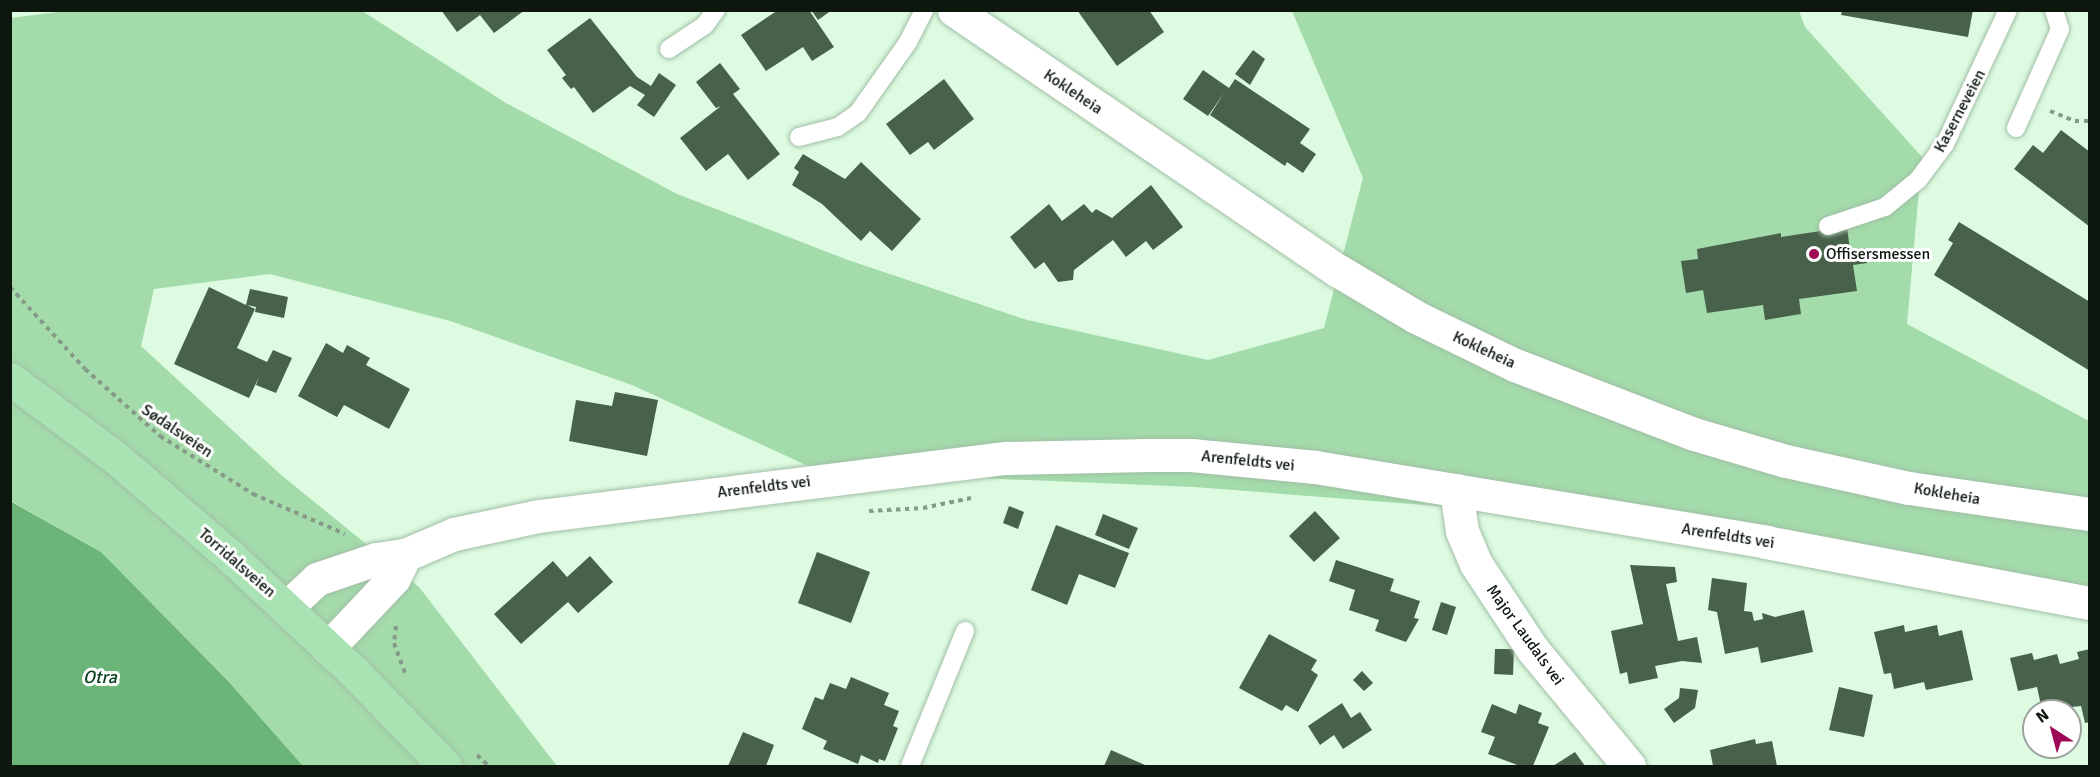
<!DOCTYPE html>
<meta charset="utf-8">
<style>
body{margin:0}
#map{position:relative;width:2100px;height:777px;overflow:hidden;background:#ddfbe1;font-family:Signika,sans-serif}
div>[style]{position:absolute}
.green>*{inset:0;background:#a3dbab}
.water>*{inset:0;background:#6ab577}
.building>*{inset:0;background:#48614b}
.path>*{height:4px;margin-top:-2px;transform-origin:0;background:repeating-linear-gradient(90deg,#859b88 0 4.5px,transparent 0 9px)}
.roads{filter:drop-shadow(0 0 2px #a1bea5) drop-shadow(0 0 2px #a1bea5)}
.service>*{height:18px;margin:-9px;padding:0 9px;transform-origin:9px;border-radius:9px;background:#fff}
.minor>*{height:33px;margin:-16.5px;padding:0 16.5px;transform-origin:16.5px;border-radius:16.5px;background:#fff}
.tertiary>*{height:33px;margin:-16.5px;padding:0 16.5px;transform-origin:16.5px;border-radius:16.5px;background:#fff}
.primary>*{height:33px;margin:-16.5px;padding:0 16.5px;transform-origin:16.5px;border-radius:16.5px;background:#a9e3b4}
.dots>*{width:16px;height:16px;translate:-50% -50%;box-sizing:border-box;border:3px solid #fff;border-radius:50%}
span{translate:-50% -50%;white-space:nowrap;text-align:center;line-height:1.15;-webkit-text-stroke:6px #fff;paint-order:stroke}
.street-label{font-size:16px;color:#0d170e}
.poi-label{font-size:16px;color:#0d170e}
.left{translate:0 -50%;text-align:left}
.water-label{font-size:18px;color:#0a431b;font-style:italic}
.frame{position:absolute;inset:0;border:12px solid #0d170e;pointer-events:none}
.north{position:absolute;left:2022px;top:699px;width:60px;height:60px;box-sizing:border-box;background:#fff;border:2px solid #9ea29f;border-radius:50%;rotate:324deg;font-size:16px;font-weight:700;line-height:24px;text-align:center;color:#0d170e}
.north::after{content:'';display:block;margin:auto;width:21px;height:27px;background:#9d0955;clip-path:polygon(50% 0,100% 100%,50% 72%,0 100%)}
</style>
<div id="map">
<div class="green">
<div style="clip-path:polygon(74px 10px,362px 11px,506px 103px,677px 194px,848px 260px,1027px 320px,1208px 360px,1324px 328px,1363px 178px,1292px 11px,1799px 11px,1805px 27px,1922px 157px,1907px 324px,2089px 421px,2089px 589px,1568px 516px,1194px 487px,1001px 479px,808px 466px,632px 385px,450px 321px,270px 274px,154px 289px,141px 346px,280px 474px,419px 587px,557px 766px,303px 766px,229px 682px,101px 552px,11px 501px,10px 18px)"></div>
</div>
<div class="water">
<div style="clip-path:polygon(10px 501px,101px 552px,229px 682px,303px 766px,11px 766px)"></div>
</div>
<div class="building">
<div style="clip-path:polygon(441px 10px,525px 10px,494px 33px,480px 15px,457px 32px)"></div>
<div style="clip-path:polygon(778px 10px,809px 10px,834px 47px,812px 61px,803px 47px,766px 71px,741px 35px)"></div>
<div style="clip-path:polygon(811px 10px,832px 10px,818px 20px)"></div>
<div style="clip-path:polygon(1077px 10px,1149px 10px,1164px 32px,1117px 66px)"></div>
<div style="clip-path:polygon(1842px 10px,1973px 10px,1968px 37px,1841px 15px)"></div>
<div style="clip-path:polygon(590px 18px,637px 77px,651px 86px,659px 73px,676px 85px,654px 117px,637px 105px,645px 95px,630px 86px,593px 113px,574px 87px,571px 89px,562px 78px,566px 75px,547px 50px)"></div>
<div style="clip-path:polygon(1253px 50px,1265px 59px,1250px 85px,1235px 74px)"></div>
<div style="clip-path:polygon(720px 63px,740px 89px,733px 94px,780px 154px,748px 180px,728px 154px,706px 171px,680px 138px,721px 106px,716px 108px,696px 82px)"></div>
<div style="clip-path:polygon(1203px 70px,1229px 88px,1235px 79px,1310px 129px,1300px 143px,1316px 154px,1303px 173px,1287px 162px,1285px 166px,1210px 115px,1224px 93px,1208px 116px,1183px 99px)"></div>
<div style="clip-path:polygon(944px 79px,974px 119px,934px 150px,928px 142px,910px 155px,886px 124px)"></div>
<div style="clip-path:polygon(2061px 130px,2090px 152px,2090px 227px,2014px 169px,2033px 145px,2043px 153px)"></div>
<div style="clip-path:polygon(803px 154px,845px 179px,861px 162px,921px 219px,892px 251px,870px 231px,861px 241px,822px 204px,792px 185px,799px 172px,794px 168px)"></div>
<div style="clip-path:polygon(1151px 185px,1183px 227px,1153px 250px,1146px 241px,1126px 257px,1113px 240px,1074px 270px,1073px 280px,1058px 282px,1044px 262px,1035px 269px,1010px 237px,1049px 204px,1062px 221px,1084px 204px,1092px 213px,1096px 209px,1112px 218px)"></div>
<div style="clip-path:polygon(1959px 222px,2090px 302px,2090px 371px,1934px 275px,1953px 243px,1948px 240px)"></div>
<div style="clip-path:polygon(1847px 227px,1850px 250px,1865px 248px,1867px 263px,1853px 265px,1857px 291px,1799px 299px,1801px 314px,1765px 320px,1763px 305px,1707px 313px,1703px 290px,1686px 293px,1681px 261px,1698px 259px,1697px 249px,1781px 233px,1781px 237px)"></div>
<div style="clip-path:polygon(209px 287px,246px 305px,250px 289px,288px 297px,284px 318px,255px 312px,256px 307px,247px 305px,255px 309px,237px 348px,267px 362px,273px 350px,292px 358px,276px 393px,256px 385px,259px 377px,249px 398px,174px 364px)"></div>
<div style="clip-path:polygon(326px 343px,343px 353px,347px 345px,370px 358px,366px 365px,410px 389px,389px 429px,344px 405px,337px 417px,298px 396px)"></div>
<div style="clip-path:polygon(615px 392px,658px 400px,647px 456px,569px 441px,576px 400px,612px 406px)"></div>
<div style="clip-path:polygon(1009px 506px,1024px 512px,1018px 529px,1003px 523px)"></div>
<div style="clip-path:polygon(1315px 511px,1340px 538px,1314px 562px,1289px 536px)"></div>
<div style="clip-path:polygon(1103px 514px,1138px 528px,1129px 549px,1095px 535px)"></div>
<div style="clip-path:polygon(1056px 525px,1129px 553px,1115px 588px,1079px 574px,1067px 605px,1031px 590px)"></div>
<div style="clip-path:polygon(817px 552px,870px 572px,851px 623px,798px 603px)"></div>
<div style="clip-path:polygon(590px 556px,613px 582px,578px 613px,568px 602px,521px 644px,494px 614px,553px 561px,567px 577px)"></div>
<div style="clip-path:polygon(1336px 560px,1394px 579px,1390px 591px,1420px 601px,1414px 618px,1419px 619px,1406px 642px,1375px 631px,1379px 620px,1349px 610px,1355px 590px,1329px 581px)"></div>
<div style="clip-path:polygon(1630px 565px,1675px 567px,1677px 582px,1666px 584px,1678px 641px,1697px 637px,1702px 663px,1682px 661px,1655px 666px,1658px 678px,1629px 684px,1627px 672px,1620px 674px,1611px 631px,1643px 624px)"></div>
<div style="clip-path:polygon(1712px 578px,1747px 583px,1744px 611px,1752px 612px,1754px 621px,1763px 619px,1762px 613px,1775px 617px,1804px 610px,1813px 652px,1761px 663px,1758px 647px,1725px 654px,1717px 612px,1708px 610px)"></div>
<div style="clip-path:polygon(1441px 602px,1456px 607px,1447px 635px,1432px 630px)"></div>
<div style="clip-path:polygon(1904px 625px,1905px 632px,1937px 625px,1939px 636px,1962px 630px,1973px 680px,1926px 690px,1924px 682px,1894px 689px,1891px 673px,1884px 674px,1874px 632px)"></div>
<div style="clip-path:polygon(1269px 634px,1317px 660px,1311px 670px,1318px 675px,1298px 712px,1286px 705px,1282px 711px,1239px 688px)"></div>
<div style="clip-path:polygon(1495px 649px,1514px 649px,1513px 675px,1494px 674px)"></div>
<div style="clip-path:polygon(2090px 649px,2090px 722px,2085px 723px,2081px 706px,2042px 710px,2037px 687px,2018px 691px,2010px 658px,2032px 653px,2034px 660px,2057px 654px,2060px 664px,2079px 659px,2077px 652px)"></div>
<div style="clip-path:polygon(1362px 671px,1373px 683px,1364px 691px,1353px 680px)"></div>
<div style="clip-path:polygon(851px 677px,889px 693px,884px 705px,899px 711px,893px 726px,898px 728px,885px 761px,879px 759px,878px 763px,861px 755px,858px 764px,823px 749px,827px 741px,802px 729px,815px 697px,823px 700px,830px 683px,846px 689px)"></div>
<div style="clip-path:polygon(1839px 687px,1873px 695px,1864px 737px,1829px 730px)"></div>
<div style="clip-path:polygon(1680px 688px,1698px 690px,1695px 708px,1674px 723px,1664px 709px,1679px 698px)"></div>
<div style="clip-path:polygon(1342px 703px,1351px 718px,1360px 712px,1372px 730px,1343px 749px,1334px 735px,1320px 745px,1308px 726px)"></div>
<div style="clip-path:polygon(1492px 704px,1516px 714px,1519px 704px,1542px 713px,1538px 723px,1549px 727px,1533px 766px,1520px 766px,1488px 754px,1495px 737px,1481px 732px)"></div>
<div style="clip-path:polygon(743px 732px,774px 745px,766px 766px,728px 766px)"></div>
<div style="clip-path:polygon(1755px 739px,1756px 744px,1772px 741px,1777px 766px,1713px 766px,1710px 750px)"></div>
<div style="clip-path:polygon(1111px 750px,1145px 765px,1145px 766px,1104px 766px)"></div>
<div style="clip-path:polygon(1575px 752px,1585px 766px,1553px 766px)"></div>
</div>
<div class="path">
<div style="left:2050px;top:111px;width:27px;rotate:22deg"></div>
<div style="left:2075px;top:121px;width:15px"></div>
<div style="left:10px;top:287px;width:111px;rotate:47.6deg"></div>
<div style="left:85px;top:369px;width:101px;rotate:41.8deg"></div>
<div style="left:160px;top:436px;width:110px;rotate:31.9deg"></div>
<div style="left:253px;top:494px;width:100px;rotate:23.5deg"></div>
<div style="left:869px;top:511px;width:54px;rotate:-3.2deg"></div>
<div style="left:923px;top:508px;width:49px;rotate:-11.8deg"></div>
<div style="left:396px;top:626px;width:17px;rotate:97deg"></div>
<div style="left:394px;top:643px;width:33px;rotate:70deg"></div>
<div style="left:477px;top:755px;width:16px;rotate:43deg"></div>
</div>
<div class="roads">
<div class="service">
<div style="left:669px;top:49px;width:43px;rotate:-33.7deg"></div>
<div style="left:705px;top:25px;width:19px;rotate:-54deg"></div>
<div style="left:2016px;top:128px;width:108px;rotate:-66deg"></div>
<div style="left:2060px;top:29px;width:20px;rotate:-108deg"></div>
<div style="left:799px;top:137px;width:40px;rotate:-14.4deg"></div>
<div style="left:838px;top:127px;width:24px;rotate:-35deg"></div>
<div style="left:858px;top:113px;width:87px;rotate:-54.8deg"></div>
<div style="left:908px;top:42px;width:36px;rotate:-63deg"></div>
<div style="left:1828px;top:226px;width:60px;rotate:-18.4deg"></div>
<div style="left:1885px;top:207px;width:43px;rotate:-39.3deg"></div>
<div style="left:1918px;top:180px;width:45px;rotate:-53.1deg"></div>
<div style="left:1945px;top:144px;width:148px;rotate:-64.8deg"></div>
<div style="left:910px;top:766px;width:146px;rotate:-67.8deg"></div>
</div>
<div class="minor">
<div style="left:954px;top:10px;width:463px;rotate:34.2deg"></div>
<div style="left:1337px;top:270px;width:92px;rotate:30.7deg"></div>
<div style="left:1416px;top:317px;width:110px;rotate:25.9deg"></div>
<div style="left:1515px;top:365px;width:192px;rotate:21.1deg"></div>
<div style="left:1694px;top:434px;width:96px;rotate:16.4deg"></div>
<div style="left:1786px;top:461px;width:126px;rotate:12.4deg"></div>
<div style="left:1909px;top:488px;width:183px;rotate:8.2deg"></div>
<div style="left:1456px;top:490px;width:41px;rotate:81.7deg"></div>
<div style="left:1462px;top:531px;width:36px;rotate:67deg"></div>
<div style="left:1476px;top:564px;width:103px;rotate:56.5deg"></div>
<div style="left:1533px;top:650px;width:151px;rotate:50.4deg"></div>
</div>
<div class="tertiary">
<div style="left:287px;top:607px;width:41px;rotate:-43deg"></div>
<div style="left:317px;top:579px;width:62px;rotate:-18.7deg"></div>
<div style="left:376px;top:559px;width:29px;rotate:-8deg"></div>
<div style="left:405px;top:555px;width:53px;rotate:-23.2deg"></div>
<div style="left:454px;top:534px;width:87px;rotate:-12deg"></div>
<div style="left:539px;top:516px;width:472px;rotate:-7.1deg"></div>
<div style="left:1007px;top:458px;width:140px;rotate:-1.2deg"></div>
<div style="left:1147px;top:455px;width:44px"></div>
<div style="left:1191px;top:455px;width:125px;rotate:5.5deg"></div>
<div style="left:1315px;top:467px;width:457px;rotate:9.4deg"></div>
<div style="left:1766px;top:542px;width:330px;rotate:10.7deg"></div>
<div style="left:328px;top:648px;width:96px;rotate:-46.7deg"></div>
<div style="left:394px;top:578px;width:25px;rotate:-64deg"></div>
</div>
<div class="primary">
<div style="left:10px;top:379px;width:132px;rotate:36.7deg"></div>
<div style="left:116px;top:458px;width:152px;rotate:40.7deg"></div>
<div style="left:231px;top:557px;width:168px;rotate:43.1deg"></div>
<div style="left:354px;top:672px;width:131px;rotate:45.9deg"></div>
</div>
</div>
<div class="dots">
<div style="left:1814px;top:254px;background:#9d0955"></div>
</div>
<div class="street-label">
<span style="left:1073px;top:92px;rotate:34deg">Kokleheia</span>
<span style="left:1960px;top:111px;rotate:-62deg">Kaserneveien</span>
<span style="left:1484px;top:350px;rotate:25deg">Kokleheia</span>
<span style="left:177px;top:431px;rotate:34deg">Sødalsveien</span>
<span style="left:1248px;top:461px;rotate:6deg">Arenfeldts vei</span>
<span style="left:764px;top:487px;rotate:-7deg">Arenfeldts vei</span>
<span style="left:1947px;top:494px;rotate:10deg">Kokleheia</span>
<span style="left:1728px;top:536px;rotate:9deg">Arenfeldts vei</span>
<span style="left:237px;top:563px;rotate:41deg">Torridalsveien</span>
<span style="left:1525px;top:635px;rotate:54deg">Major Laudals vei</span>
</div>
<div class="poi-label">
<span class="left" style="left:1826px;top:254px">Offisersmessen</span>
</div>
<div class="water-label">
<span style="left:100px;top:677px">Otra</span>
</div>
<div class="frame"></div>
<div class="north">N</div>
</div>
